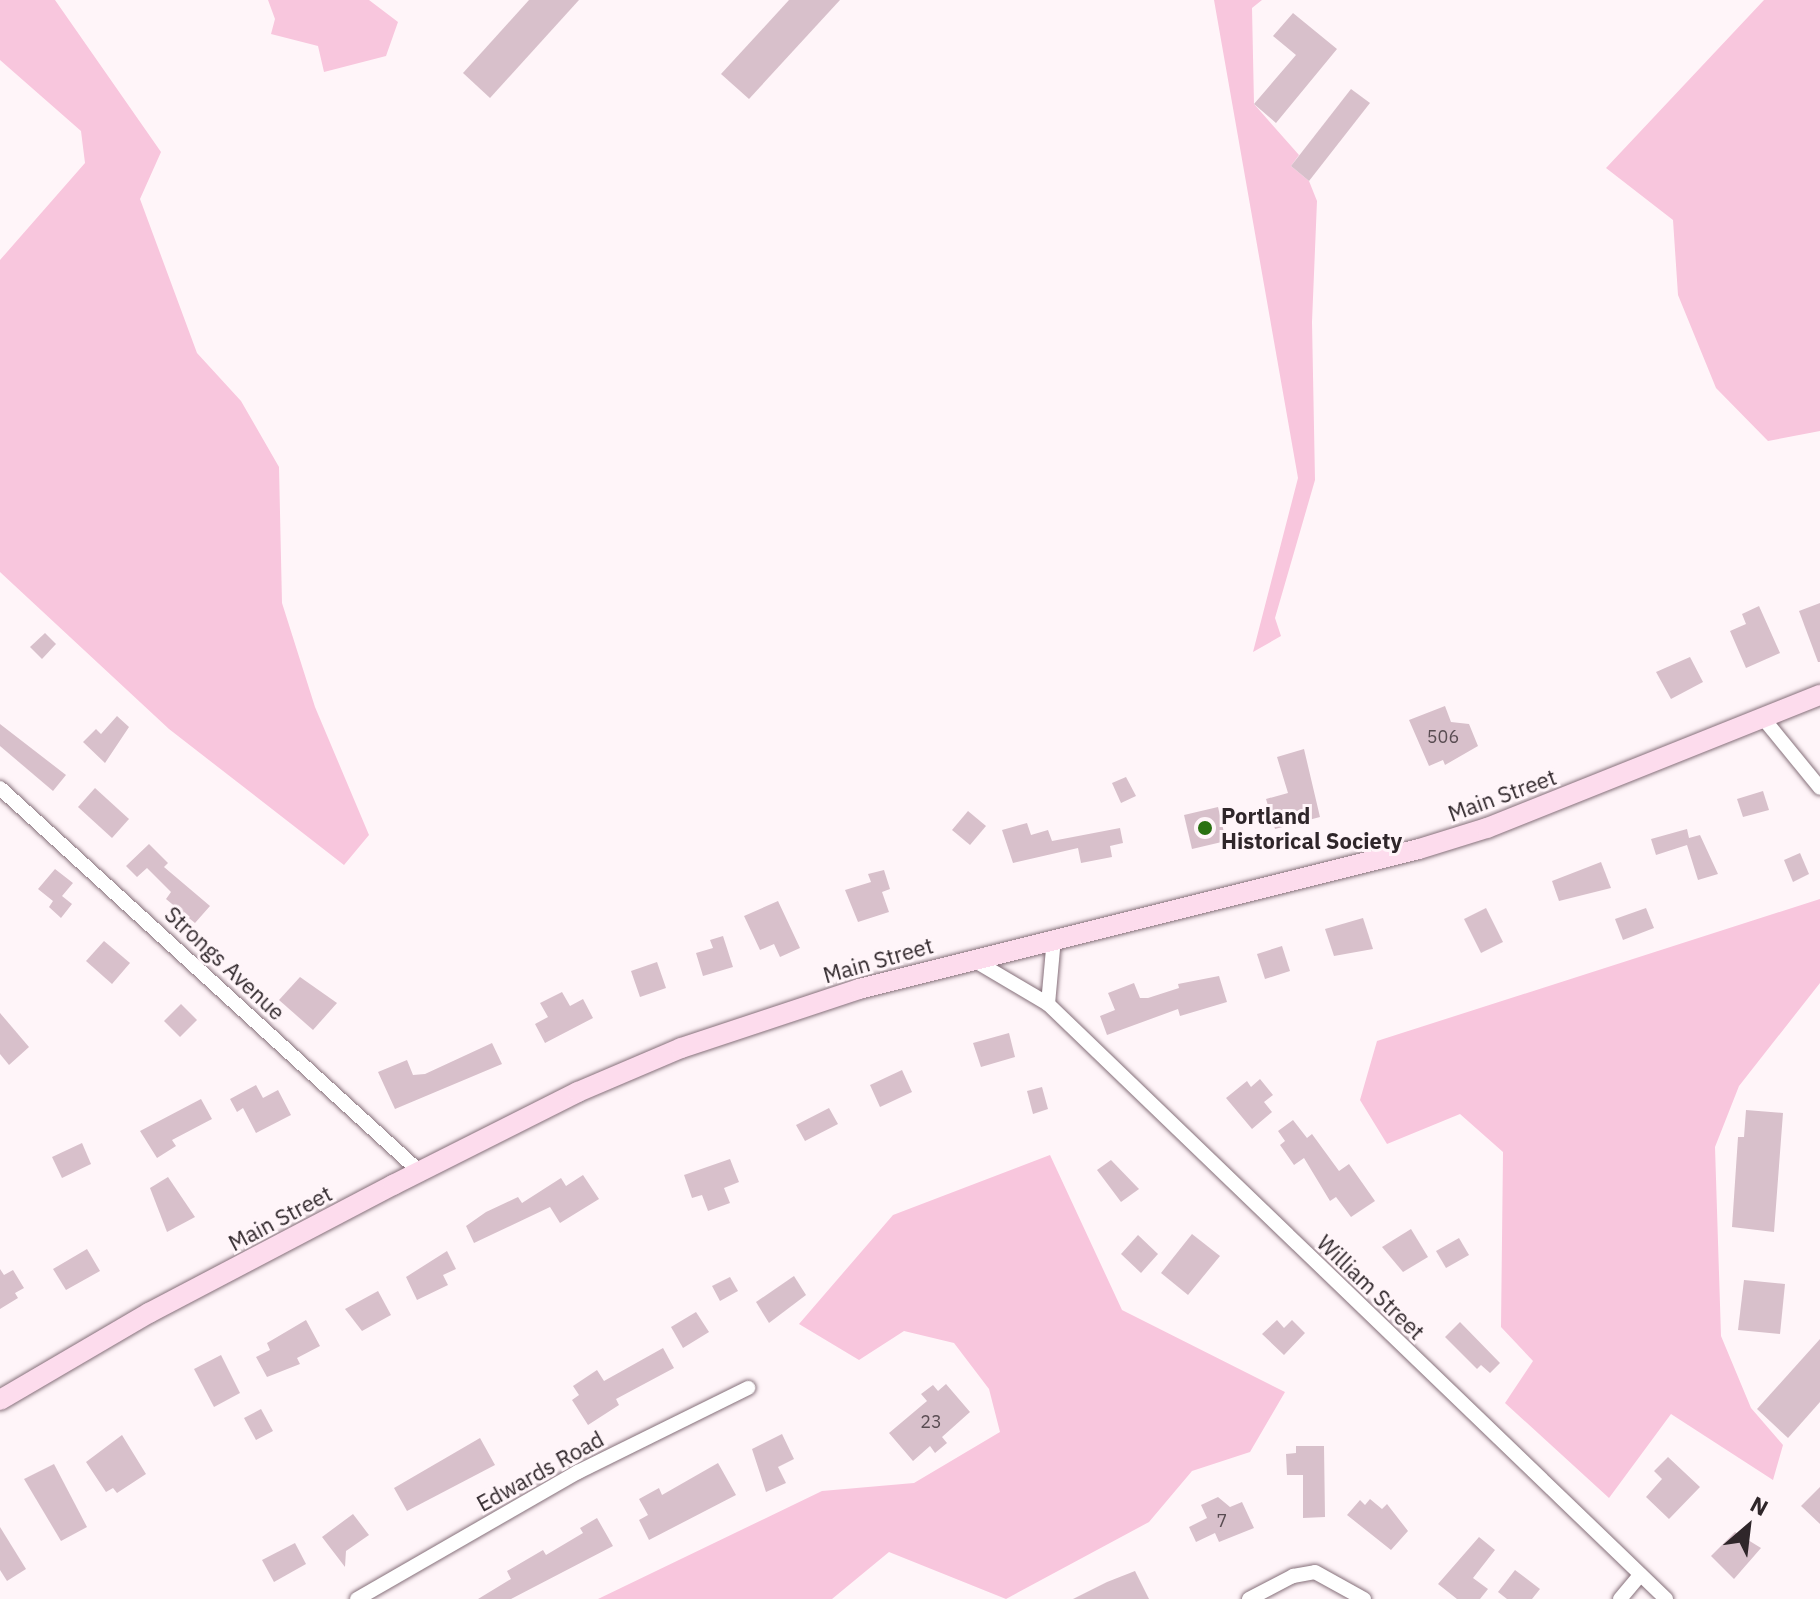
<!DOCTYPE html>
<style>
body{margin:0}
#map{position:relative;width:1820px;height:1599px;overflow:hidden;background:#fff5f9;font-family:"IBM Plex Sans",sans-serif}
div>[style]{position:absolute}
.green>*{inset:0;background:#f8c6dd}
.building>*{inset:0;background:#d8c0cb}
.roads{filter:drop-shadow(0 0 2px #86707a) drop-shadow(0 0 2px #86707a)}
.minor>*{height:14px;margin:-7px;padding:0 7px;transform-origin:7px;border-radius:7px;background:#fff}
.secondary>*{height:20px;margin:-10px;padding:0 10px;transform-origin:10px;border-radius:10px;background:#fddced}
.dots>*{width:22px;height:22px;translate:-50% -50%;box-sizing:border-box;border:4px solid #fff5f9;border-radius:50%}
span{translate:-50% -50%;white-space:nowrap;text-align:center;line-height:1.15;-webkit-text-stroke:6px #fff5f9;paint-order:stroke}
.number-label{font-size:18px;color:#594c52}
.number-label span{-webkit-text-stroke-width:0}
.street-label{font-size:22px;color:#2f262a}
.poi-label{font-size:22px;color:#2f262a;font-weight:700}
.left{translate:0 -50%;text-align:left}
.north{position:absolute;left:1708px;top:1487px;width:80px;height:80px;-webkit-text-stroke:6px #fff5f9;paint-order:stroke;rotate:28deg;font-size:22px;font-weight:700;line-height:32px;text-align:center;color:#2f262a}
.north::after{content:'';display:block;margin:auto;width:28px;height:36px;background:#2f262a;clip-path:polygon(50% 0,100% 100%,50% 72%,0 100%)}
</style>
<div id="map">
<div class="green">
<div style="clip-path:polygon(0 0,55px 0,161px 152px,140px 199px,197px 353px,241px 401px,279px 467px,282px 603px,315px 707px,369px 835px,344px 865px,169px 729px,0 572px,0 260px,85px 163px,81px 131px,0 60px)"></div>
<div style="clip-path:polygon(268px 0,369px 0,398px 22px,386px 56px,324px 72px,318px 46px,271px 34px,275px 19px)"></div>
<div style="clip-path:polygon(1214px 0,1262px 0,1252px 8px,1254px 104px,1299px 155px,1291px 166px,1309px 181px,1317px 201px,1312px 322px,1315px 480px,1275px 618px,1281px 636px,1253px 652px,1298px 478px)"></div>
<div style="clip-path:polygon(1764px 0,1820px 0,1820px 431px,1768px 441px,1716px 388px,1678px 295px,1673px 220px,1606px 168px)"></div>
<div style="clip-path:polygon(1820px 899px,1820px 983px,1739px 1086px,1715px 1147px,1721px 1336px,1751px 1408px,1783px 1445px,1773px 1480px,1671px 1414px,1609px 1498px,1505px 1403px,1533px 1361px,1501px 1327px,1503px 1152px,1460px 1114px,1387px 1144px,1360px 1100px,1377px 1041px)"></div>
<div style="clip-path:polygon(1050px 1155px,1122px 1310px,1285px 1392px,1250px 1452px,1192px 1471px,1149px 1522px,1006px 1599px,889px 1552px,832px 1599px,598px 1599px,822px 1491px,914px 1483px,1000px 1432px,989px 1389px,954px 1343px,904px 1331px,859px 1360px,799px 1324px,893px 1215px)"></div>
</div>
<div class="building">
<div style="clip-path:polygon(529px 0,579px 0,490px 98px,463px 73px)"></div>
<div style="clip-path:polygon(789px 0,840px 0,749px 99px,721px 74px)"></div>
<div style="clip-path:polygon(1293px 13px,1337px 49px,1276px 123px,1254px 104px,1296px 55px,1273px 36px)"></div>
<div style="clip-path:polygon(1351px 89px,1370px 103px,1309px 181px,1291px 166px)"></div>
<div style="clip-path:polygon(1820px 603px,1820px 662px,1818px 662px,1799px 611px)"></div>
<div style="clip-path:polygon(1759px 606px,1780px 653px,1746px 668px,1730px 631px,1746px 624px,1742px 614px)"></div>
<div style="clip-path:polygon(45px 633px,56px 644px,42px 659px,30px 647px)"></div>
<div style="clip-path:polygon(1690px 657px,1703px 682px,1671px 699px,1656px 672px)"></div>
<div style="clip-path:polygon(1445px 706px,1451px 722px,1469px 724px,1478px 746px,1445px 765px,1443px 760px,1429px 766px,1409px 720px)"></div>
<div style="clip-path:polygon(117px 716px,129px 727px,105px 763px,83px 742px,96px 729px,101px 734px)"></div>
<div style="clip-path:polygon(0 724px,66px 775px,53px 791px,0 746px)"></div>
<div style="clip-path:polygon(1304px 749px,1320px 817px,1275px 829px,1266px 799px,1288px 793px,1277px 757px)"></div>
<div style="clip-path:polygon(1126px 777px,1136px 796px,1121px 803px,1112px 783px)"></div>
<div style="clip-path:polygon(95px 788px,129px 819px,112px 838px,78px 807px)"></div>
<div style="clip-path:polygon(1763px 791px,1769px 810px,1743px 817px,1737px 799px)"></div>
<div style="clip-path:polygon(1218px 807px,1226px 841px,1192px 849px,1184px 815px)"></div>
<div style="clip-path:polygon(968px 811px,986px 826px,970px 845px,952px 830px)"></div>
<div style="clip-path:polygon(1027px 823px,1031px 835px,1048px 830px,1052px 841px,1120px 828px,1123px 843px,1110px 846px,1112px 857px,1081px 863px,1078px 848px,1013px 863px,1002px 830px)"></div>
<div style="clip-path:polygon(1687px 829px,1689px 838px,1700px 835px,1718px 874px,1698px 880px,1687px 845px,1656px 855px,1651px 839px)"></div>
<div style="clip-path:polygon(149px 844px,168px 863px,164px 867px,210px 906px,195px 923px,166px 899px,171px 892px,147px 868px,137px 877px,126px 866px)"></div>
<div style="clip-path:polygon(1800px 853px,1809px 874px,1793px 882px,1784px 860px)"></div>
<div style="clip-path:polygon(1601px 862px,1611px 888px,1559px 901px,1552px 881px)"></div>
<div style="clip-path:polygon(55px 869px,73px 883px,62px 896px,72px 904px,61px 918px,49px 907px,53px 901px,38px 889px)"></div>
<div style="clip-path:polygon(884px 870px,890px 889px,882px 892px,889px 912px,858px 922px,845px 890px,871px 882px,868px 874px)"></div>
<div style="clip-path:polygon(778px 901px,800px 948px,780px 957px,774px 944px,760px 950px,744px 916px)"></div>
<div style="clip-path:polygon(1486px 908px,1503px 942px,1481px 953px,1464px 919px)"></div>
<div style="clip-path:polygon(1646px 908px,1654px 928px,1623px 940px,1615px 919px)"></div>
<div style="clip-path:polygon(1363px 918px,1373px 949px,1334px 956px,1325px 929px)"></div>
<div style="clip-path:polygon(723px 936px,733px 967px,703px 976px,696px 953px,713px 948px,710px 940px)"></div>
<div style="clip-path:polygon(104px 941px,130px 963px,112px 984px,86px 961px)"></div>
<div style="clip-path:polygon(1282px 946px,1290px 971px,1265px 979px,1257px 954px)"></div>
<div style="clip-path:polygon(657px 962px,666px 988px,640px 997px,631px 971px)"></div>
<div style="clip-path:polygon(1219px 976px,1227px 1002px,1180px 1016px,1178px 1009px,1107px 1035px,1100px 1016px,1115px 1010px,1108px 993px,1134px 983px,1140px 998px,1148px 998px,1179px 988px,1178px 984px)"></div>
<div style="clip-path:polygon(300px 977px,337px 1003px,313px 1030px,279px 1000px)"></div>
<div style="clip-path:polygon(562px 992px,570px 1006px,583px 999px,593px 1018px,545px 1043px,535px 1024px,548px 1017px,540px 1003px)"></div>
<div style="clip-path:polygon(181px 1004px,197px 1020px,180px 1037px,164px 1021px)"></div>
<div style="clip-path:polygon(0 1013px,29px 1047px,9px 1065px,0 1054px)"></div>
<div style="clip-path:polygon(1009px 1033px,1015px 1057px,981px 1067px,973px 1043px)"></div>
<div style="clip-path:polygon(492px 1043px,502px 1064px,395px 1109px,378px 1072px,407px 1060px,413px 1075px,425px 1074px)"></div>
<div style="clip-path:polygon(902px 1070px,912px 1092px,880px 1107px,870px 1085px)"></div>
<div style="clip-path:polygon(1260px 1079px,1273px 1095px,1264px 1102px,1272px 1112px,1252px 1129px,1226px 1098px,1247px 1081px,1251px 1087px)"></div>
<div style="clip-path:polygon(256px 1085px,263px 1098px,278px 1090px,291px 1115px,256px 1133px,243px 1108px,237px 1112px,230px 1099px)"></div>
<div style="clip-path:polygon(1042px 1087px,1048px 1109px,1033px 1114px,1027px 1091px)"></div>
<div style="clip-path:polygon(201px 1099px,212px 1119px,172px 1140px,176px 1146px,157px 1158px,140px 1131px)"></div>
<div style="clip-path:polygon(829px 1108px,838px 1124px,805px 1141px,796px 1125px)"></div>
<div style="clip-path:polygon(1746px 1110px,1783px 1113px,1774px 1232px,1732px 1227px,1738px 1137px,1744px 1137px)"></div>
<div style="clip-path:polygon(1293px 1120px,1307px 1138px,1312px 1134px,1339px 1171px,1349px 1164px,1375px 1201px,1351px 1217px,1336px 1197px,1330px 1201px,1304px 1158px,1294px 1165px,1280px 1145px,1285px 1141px,1278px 1131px)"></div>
<div style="clip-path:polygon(82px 1143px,91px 1164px,62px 1178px,52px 1157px)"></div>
<div style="clip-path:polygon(730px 1159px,739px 1182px,724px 1188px,730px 1203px,708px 1211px,702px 1195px,692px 1198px,684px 1175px)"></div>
<div style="clip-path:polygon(1111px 1160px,1139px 1189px,1121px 1202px,1097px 1170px)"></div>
<div style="clip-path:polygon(583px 1175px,599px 1199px,560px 1223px,550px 1207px,474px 1243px,466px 1226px,486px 1212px,518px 1197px,522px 1203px,561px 1178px,566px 1186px)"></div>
<div style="clip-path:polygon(168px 1177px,195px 1217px,167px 1232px,150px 1188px)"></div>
<div style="clip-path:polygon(1411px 1229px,1428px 1257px,1403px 1272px,1382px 1247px)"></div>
<div style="clip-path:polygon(1192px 1234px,1220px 1256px,1188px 1295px,1161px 1273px)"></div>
<div style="clip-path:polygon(1138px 1235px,1158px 1254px,1141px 1273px,1121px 1254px)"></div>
<div style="clip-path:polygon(1459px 1238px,1469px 1255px,1446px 1268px,1436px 1251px)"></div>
<div style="clip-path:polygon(87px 1249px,100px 1271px,66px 1290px,53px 1269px)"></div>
<div style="clip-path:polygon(447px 1251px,456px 1269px,443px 1275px,448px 1285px,417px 1300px,406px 1277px)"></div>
<div style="clip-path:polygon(0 1269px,4px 1275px,13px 1270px,24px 1288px,15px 1293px,18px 1298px,0 1309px)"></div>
<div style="clip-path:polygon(794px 1276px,806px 1295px,769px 1323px,756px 1302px)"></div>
<div style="clip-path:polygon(730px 1277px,738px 1291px,720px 1301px,712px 1286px)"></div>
<div style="clip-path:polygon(1744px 1280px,1785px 1284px,1780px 1334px,1738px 1330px)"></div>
<div style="clip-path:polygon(378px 1291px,391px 1315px,362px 1331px,345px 1309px)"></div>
<div style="clip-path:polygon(696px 1312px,709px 1332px,683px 1348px,671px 1327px)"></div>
<div style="clip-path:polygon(306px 1320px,320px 1346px,297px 1358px,300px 1364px,267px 1377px,256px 1357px,270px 1350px,267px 1343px)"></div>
<div style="clip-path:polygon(1277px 1320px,1284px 1328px,1292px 1320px,1305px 1333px,1284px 1355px,1262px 1334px)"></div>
<div style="clip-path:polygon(1460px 1322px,1500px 1363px,1490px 1373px,1481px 1365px,1477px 1369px,1445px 1337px)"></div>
<div style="clip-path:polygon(1820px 1339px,1820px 1402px,1788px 1438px,1757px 1409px)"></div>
<div style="clip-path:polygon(663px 1348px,674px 1368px,616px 1399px,619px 1405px,588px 1425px,572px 1400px,579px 1395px,573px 1386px,597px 1370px,604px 1381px)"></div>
<div style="clip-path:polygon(221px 1355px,240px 1393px,214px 1407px,194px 1369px)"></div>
<div style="clip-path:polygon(946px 1384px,970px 1412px,942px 1437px,947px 1443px,935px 1453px,930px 1446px,913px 1461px,889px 1433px,927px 1401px,921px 1394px,933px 1385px,938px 1391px)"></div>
<div style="clip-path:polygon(261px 1409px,273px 1431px,256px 1440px,244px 1418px)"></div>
<div style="clip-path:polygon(782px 1434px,794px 1459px,778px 1467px,786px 1483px,766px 1492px,752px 1449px)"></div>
<div style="clip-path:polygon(122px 1435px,146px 1474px,117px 1493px,113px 1488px,106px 1492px,86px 1462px)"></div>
<div style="clip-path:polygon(480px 1438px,495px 1465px,407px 1511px,394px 1488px)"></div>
<div style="clip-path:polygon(1296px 1446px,1324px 1446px,1325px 1517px,1303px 1518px,1303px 1475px,1287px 1475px,1286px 1454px,1296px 1453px)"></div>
<div style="clip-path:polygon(1668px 1457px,1700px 1487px,1669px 1519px,1646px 1497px,1662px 1479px,1654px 1471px)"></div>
<div style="clip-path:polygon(718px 1463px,736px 1495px,649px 1540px,639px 1520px,648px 1515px,639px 1499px,659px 1488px,662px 1495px)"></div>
<div style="clip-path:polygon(54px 1464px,87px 1527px,61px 1541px,24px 1479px)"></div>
<div style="clip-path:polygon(1820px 1487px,1820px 1524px,1801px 1506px)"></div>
<div style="clip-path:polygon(1218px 1497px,1230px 1507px,1242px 1502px,1254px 1528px,1219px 1542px,1215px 1533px,1196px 1542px,1189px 1527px,1207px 1518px,1201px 1505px)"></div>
<div style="clip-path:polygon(1370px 1499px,1382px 1509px,1387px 1504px,1408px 1531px,1391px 1550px,1347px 1515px,1360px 1500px,1365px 1505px)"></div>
<div style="clip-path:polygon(353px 1514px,369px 1535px,346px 1551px,345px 1567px,322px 1537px)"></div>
<div style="clip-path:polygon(597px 1518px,613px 1546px,511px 1599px,478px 1599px,511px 1579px,507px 1571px,543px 1550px,546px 1555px,583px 1533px,580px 1528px)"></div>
<div style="clip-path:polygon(0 1527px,26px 1569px,7px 1581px,0 1570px)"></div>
<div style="clip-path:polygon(1735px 1532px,1761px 1548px,1734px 1579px,1711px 1556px)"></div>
<div style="clip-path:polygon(1479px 1537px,1495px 1550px,1473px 1578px,1488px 1589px,1480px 1599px,1457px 1599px,1438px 1584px)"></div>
<div style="clip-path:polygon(295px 1543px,306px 1564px,274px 1582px,262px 1560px)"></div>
<div style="clip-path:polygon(1515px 1570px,1540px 1589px,1532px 1599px,1507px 1599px,1498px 1592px)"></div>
<div style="clip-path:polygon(1135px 1571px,1149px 1599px,1073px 1599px,1107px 1582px)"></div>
</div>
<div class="roads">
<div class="minor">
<div style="left:1763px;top:718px;width:90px;rotate:50.8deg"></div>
<div style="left:0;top:788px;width:569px;rotate:42.44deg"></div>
<div style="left:972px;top:959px;width:88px;rotate:30.6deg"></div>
<div style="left:1048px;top:1004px;width:858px;rotate:43.91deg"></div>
<div style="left:1048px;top:1004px;width:66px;rotate:-84.8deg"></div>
<div style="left:357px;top:1599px;width:255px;rotate:-29.9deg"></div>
<div style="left:578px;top:1472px;width:190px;rotate:-26.3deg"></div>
<div style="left:1249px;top:1599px;width:50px;rotate:-27.6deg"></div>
<div style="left:1293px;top:1576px;width:22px;rotate:-10deg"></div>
<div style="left:1315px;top:1572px;width:56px;rotate:28.9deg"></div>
<div style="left:1620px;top:1599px;width:31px;rotate:-50deg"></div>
</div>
<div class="secondary">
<div style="left:0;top:1400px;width:173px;rotate:-30.3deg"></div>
<div style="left:149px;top:1313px;width:276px;rotate:-27.7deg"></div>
<div style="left:393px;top:1185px;width:207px;rotate:-26.7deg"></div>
<div style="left:578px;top:1092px;width:112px;rotate:-23.1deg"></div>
<div style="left:681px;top:1048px;width:188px;rotate:-18.3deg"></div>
<div style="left:859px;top:989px;width:577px;rotate:-14.04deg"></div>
<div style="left:1419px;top:849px;width:71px;rotate:-17.2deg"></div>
<div style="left:1487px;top:828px;width:359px;rotate:-21.8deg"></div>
</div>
</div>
<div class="dots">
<div style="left:1205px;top:828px;background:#2a7112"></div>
</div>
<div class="number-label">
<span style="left:1443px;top:737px">506</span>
<span style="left:931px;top:1422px">23</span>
<span style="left:1222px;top:1521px">7</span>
</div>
<div class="street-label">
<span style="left:1502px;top:795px;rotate:-20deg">Main Street</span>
<span style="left:878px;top:960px;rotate:-16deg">Main Street</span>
<span style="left:225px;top:963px;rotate:43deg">Strongs Avenue</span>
<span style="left:280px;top:1218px;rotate:-28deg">Main Street</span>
<span style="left:1371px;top:1287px;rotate:44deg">William Street</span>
<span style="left:540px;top:1471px;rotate:-29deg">Edwards Road</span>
</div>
<div class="poi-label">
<span class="left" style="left:1221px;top:828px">Portland<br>Historical Society</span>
</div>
<div class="north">N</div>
</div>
